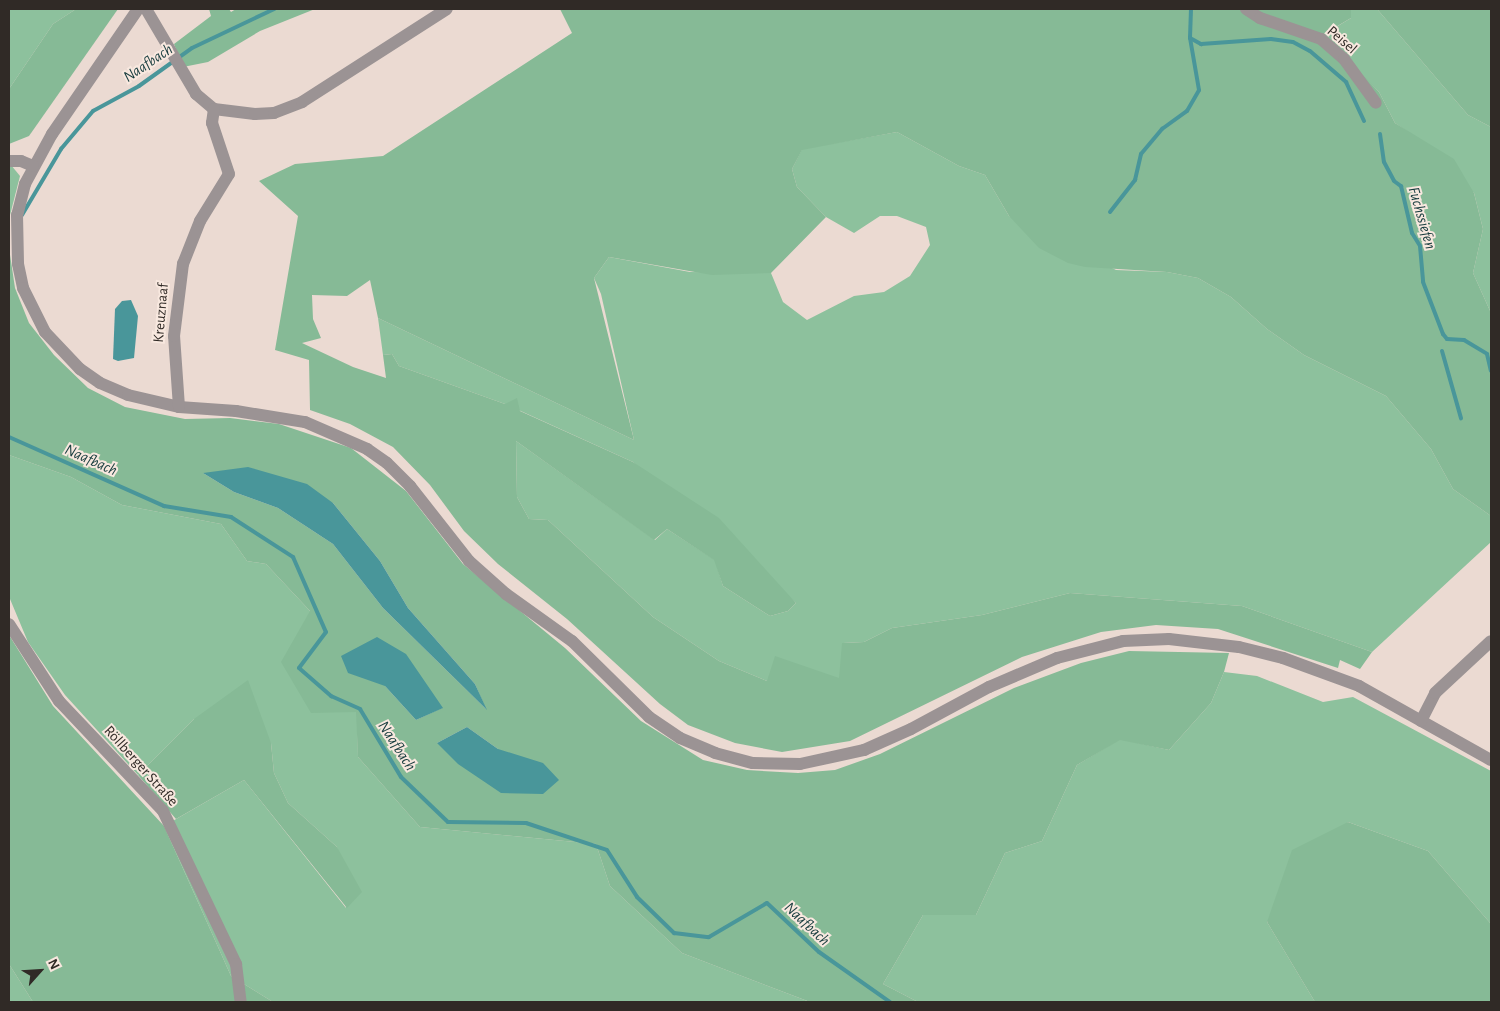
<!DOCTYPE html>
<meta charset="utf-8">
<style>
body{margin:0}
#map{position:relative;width:1500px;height:1011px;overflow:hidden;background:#ebdad2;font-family:"Alegreya Sans",sans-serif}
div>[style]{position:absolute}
.green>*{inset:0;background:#8dc19d}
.forest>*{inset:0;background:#86ba96}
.water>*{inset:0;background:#49969a}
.stream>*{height:4px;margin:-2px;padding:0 2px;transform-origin:2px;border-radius:2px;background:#49969a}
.minor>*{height:12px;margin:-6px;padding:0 6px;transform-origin:6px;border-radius:6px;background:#9b9394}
span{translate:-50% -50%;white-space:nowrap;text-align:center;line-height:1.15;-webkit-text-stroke:4px #f8e8df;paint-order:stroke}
.street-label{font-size:15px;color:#302a26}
.water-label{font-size:16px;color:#173c3e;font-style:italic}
.frame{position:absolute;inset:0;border:10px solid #302a26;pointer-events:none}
.north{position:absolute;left:15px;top:946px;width:50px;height:50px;-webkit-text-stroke:4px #f8e8df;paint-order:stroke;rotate:64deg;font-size:14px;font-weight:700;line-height:20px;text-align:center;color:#302a26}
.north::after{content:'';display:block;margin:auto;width:18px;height:22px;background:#302a26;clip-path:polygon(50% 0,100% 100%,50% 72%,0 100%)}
</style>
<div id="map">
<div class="green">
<div style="clip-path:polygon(9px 9px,76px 9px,53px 24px,9px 89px)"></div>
<div style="clip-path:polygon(1351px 9px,1377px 9px,1468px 115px,1491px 127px,1491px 313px,1473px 273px,1483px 229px,1474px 193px,1423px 142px,1395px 123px,1379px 92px,1323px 35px,1351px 18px)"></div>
<div style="clip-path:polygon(897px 132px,959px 166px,985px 175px,1009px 216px,1116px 270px,1167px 272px,1198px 278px,1231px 297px,1267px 329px,1304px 355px,1386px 396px,1431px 449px,1453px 489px,1491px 516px,1491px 542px,1372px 652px,1242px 606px,1070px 593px,982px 615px,892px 628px,864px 642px,843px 643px,840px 678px,767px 681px,719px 661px,653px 617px,548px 520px,529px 519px,517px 497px,516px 441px,655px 540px,667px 529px,715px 560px,723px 586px,770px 616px,788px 611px,796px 603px,633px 462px,505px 404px,399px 366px,392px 354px,383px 355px,378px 318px,634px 440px,601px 294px,594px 278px,609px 257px,690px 272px,771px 273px,783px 302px,807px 320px,854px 296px,884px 292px,910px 276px,930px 245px,926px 227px,897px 216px,880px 216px,854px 233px,826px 217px,797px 187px,792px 169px,802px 149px)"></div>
<div style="clip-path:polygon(11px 165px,20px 176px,9px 219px,9px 166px)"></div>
<div style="clip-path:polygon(9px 455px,71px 477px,122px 505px,221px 524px,247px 561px,266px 564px,310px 611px,357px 712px,358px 757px,420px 827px,596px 844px,610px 886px,682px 953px,810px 1002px,273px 1002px,231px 976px,164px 826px,244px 780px,346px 908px,337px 847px,288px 803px,274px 773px,271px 743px,194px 719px,138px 775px,65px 695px,28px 642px,10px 599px)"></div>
<div style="clip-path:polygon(1224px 672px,1257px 676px,1323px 702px,1353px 697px,1491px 771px,1491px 924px,1428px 851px,1348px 822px,1267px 922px,1315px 1002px,918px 1002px,883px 984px,923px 915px,976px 915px,1005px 853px,1042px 841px,1077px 765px,1120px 739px,1169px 750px,1211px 703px)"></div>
<div style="clip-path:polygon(9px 964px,33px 1002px,9px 1002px)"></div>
</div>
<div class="forest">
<div style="clip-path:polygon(76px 9px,118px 9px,29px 136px,9px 144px,9px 89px,53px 24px)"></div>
<div style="clip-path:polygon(209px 9px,229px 9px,231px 12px,236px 9px,315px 9px,260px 31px,208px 62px,183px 67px,174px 44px,211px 16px)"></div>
<div style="clip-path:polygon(560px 9px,1351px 9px,1351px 18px,1324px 34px,1379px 92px,1395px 123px,1454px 159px,1474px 193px,1483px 229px,1473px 273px,1491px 313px,1491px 516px,1453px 489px,1431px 449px,1386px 396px,1304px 355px,1267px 329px,1231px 297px,1198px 278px,1167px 272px,1085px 267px,1068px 263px,1039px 248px,1009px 216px,985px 175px,959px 166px,897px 132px,802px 150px,792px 169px,797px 187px,826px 217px,771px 273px,712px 275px,609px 257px,594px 278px,634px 440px,378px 318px,370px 280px,347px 296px,312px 295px,313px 319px,321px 338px,302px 343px,353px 367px,386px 378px,383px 355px,392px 354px,399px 366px,505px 404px,517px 398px,520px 411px,633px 462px,719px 518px,796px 603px,788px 611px,770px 616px,723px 586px,714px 560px,667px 529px,654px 540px,516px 441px,517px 497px,529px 519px,548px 520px,653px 617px,719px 661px,767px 681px,775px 656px,839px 678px,842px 643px,864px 642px,892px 628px,982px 615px,1070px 593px,1242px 606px,1372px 652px,1360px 669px,1340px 660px,1338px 668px,1218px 629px,1156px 625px,1101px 632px,1022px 657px,850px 741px,782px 752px,735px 743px,688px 725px,660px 704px,567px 619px,498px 564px,464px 531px,430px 485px,393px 447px,350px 424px,310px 410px,309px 360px,275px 350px,298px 216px,259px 181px,295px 164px,383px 156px,572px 33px)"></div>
<div style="clip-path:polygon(1377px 9px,1491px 9px,1491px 127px,1468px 115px)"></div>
<div style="clip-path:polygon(evenodd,9px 248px,15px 288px,29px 323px,54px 355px,88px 388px,125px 407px,185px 419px,230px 418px,279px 424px,351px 448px,406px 491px,463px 564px,565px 648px,641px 721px,703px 760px,747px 770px,798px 773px,835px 770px,880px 754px,1014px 688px,1081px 663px,1129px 651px,1229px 653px,1224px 672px,1211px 703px,1169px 750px,1120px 740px,1077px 765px,1042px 841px,1005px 853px,976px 915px,923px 915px,883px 984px,918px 1002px,810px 1002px,682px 953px,610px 886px,596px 844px,420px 827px,358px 757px,356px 712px,311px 713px,281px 662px,310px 611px,266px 564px,247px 561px,221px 524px,122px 505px,71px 477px,9px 455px,9px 248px,203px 473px,333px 503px,380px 561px,408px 608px,475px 684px,486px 709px,383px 608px,333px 544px,278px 508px,234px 492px,203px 473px,9px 248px,385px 686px,442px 708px,416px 720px,385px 686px,9px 248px,467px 727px,498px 749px,437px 743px,467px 727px)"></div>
<div style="clip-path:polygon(9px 635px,53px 706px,164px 826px,231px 976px,273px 1002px,33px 1002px,9px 964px)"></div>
<div style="clip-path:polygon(248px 680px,271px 743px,274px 773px,288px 803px,337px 847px,362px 892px,347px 908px,244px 780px,176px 819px,138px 775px,194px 719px)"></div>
<div style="clip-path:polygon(1348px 822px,1428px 851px,1491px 924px,1491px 1002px,1315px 1002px,1267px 922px,1292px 850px)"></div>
</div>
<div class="water">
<div style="clip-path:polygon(131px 300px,138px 316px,134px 358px,118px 361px,113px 359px,115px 309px,122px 301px)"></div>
<div style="clip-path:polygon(248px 467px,307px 484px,333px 503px,380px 561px,408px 608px,475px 684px,487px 710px,383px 608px,333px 544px,278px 508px,234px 492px,203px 473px)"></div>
<div style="clip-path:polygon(377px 637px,406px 654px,443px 708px,416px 720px,385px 686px,348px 673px,341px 656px)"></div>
<div style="clip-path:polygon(467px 727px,498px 749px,543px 763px,559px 780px,543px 794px,501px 793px,458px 764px,437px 743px)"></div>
</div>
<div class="stream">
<div style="left:1191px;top:9px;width:29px;rotate:92deg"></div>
<div style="left:1190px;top:38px;width:13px;rotate:29deg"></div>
<div style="left:1201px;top:44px;width:70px;rotate:-4.1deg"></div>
<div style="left:1271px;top:39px;width:22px;rotate:8deg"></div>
<div style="left:1293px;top:42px;width:19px;rotate:28deg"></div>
<div style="left:1310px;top:51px;width:48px;rotate:40.7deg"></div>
<div style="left:1346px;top:82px;width:43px;rotate:65.2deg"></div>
<div style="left:1380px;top:134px;width:28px;rotate:82deg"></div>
<div style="left:1384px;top:162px;width:21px;rotate:62deg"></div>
<div style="left:1394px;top:181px;width:9px;rotate:36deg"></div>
<div style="left:1401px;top:186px;width:48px;rotate:76.8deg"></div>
<div style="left:1412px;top:233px;width:15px;rotate:58deg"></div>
<div style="left:1420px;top:246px;width:36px;rotate:85deg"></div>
<div style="left:1423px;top:282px;width:56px;rotate:69deg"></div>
<div style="left:1443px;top:334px;width:6px;rotate:51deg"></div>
<div style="left:1447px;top:339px;width:17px;rotate:3deg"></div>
<div style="left:1464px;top:340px;width:27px;rotate:31deg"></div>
<div style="left:1487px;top:354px;width:17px;rotate:77deg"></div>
<div style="left:1110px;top:212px;width:41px;rotate:-52deg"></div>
<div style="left:1135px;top:180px;width:27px;rotate:-77deg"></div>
<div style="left:1141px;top:154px;width:33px;rotate:-50deg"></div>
<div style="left:1162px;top:129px;width:31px;rotate:-36deg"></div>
<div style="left:1187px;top:111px;width:24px;rotate:-60deg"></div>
<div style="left:1199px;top:90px;width:53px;rotate:-99.8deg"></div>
<div style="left:22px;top:215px;width:77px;rotate:-59.4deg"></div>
<div style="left:61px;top:149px;width:50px;rotate:-49.9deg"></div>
<div style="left:93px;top:111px;width:52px;rotate:-28.5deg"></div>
<div style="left:139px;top:86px;width:65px;rotate:-35.6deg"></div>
<div style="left:192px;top:48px;width:91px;rotate:-25.4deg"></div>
<div style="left:1442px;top:351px;width:70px;rotate:74.2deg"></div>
<div style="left:9px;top:437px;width:170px;rotate:24deg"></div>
<div style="left:164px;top:506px;width:68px;rotate:9.3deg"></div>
<div style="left:231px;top:517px;width:74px;rotate:32.8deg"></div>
<div style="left:293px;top:557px;width:82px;rotate:66.3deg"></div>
<div style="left:326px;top:632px;width:45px;rotate:126.9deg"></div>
<div style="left:299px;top:668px;width:43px;rotate:41.2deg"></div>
<div style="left:331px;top:696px;width:32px;rotate:24deg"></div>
<div style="left:360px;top:709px;width:79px;rotate:58.9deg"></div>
<div style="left:401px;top:777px;width:65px;rotate:43.8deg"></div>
<div style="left:448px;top:822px;width:78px;rotate:0.7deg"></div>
<div style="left:526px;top:823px;width:85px;rotate:18.4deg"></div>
<div style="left:607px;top:850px;width:56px;rotate:57.4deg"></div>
<div style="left:637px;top:897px;width:52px;rotate:44.2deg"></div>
<div style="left:674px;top:933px;width:35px;rotate:7deg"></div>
<div style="left:709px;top:937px;width:67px;rotate:-30.4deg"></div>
<div style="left:767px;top:903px;width:71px;rotate:43.3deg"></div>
<div style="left:819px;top:952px;width:87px;rotate:35.2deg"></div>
</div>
<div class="minor">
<div style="left:138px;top:9px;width:152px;rotate:124.5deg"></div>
<div style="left:52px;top:134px;width:57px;rotate:118.4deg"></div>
<div style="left:25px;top:184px;width:32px;rotate:104deg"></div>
<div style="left:17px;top:215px;width:49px;rotate:88.8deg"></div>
<div style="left:18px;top:264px;width:25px;rotate:78deg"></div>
<div style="left:23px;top:288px;width:49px;rotate:63.4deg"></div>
<div style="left:45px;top:332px;width:51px;rotate:46.6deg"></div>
<div style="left:80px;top:369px;width:24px;rotate:35deg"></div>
<div style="left:100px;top:383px;width:30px;rotate:23deg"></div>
<div style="left:128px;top:395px;width:52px;rotate:13.2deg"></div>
<div style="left:179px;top:407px;width:57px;rotate:4deg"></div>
<div style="left:236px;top:411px;width:70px;rotate:9.1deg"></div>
<div style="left:305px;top:422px;width:68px;rotate:23.5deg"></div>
<div style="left:367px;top:449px;width:24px;rotate:35deg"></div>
<div style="left:387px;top:463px;width:33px;rotate:45deg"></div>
<div style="left:410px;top:486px;width:95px;rotate:51.8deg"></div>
<div style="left:469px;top:561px;width:50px;rotate:41.7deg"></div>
<div style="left:506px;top:594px;width:81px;rotate:35.5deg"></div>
<div style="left:572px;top:641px;width:108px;rotate:44.6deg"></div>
<div style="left:649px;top:717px;width:37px;rotate:34deg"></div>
<div style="left:680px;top:738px;width:38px;rotate:23deg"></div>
<div style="left:715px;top:753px;width:39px;rotate:15deg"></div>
<div style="left:753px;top:763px;width:47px;rotate:1.2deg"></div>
<div style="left:800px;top:764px;width:66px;rotate:-12.3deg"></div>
<div style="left:864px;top:750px;width:51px;rotate:-24.1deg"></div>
<div style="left:911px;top:729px;width:89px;rotate:-28.3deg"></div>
<div style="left:989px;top:687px;width:74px;rotate:-23.1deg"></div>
<div style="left:1057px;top:658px;width:68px;rotate:-14.4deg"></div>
<div style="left:1123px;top:641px;width:46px;rotate:-2.5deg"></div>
<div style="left:1169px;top:639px;width:70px;rotate:6.5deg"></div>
<div style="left:1239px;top:647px;width:45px;rotate:14deg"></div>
<div style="left:1283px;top:658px;width:81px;rotate:20.2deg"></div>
<div style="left:1359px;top:686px;width:151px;rotate:29.3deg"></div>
<div style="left:146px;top:9px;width:99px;rotate:59.5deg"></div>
<div style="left:196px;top:94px;width:23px;rotate:40deg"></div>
<div style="left:214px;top:109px;width:41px;rotate:7deg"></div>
<div style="left:255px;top:114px;width:19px;rotate:-3deg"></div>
<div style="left:274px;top:113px;width:30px;rotate:-21deg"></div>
<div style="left:302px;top:102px;width:172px;rotate:-32.7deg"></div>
<div style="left:1246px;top:9px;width:17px;rotate:33deg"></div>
<div style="left:1260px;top:18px;width:65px;rotate:19deg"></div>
<div style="left:1321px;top:39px;width:30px;rotate:41deg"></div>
<div style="left:1344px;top:59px;width:54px;rotate:54deg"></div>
<div style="left:9px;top:161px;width:12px"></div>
<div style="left:21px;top:161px;width:13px;rotate:23deg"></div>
<div style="left:179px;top:407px;width:71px;rotate:-94deg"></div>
<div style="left:174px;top:336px;width:73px;rotate:-82.9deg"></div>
<div style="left:183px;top:264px;width:46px;rotate:-68.4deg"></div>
<div style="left:200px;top:221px;width:55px;rotate:-58.3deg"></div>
<div style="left:229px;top:174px;width:54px;rotate:-108.4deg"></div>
<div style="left:212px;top:123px;width:14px;rotate:-82deg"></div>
<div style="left:9px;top:624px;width:92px;rotate:57deg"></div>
<div style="left:59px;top:701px;width:151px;rotate:46.6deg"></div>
<div style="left:163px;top:811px;width:170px;rotate:64.5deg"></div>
<div style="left:236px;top:964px;width:38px;rotate:83deg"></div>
<div style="left:1421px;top:721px;width:31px;rotate:-63deg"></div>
<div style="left:1435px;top:693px;width:76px;rotate:-42.9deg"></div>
</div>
<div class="street-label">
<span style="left:1342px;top:40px;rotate:41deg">Peisel</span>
<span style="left:161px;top:313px;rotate:-85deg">Kreuznaaf</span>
<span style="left:141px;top:766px;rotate:48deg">Röllberger Straße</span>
</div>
<div class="water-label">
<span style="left:148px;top:63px;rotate:-34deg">Naafbach</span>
<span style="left:1422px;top:218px;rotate:74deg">Fuchssiefen</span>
<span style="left:91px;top:460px;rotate:24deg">Naafbach</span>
<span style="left:397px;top:746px;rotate:57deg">Naafbach</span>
<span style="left:807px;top:924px;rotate:43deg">Naafbach</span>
</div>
<div class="frame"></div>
<div class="north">N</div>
</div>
